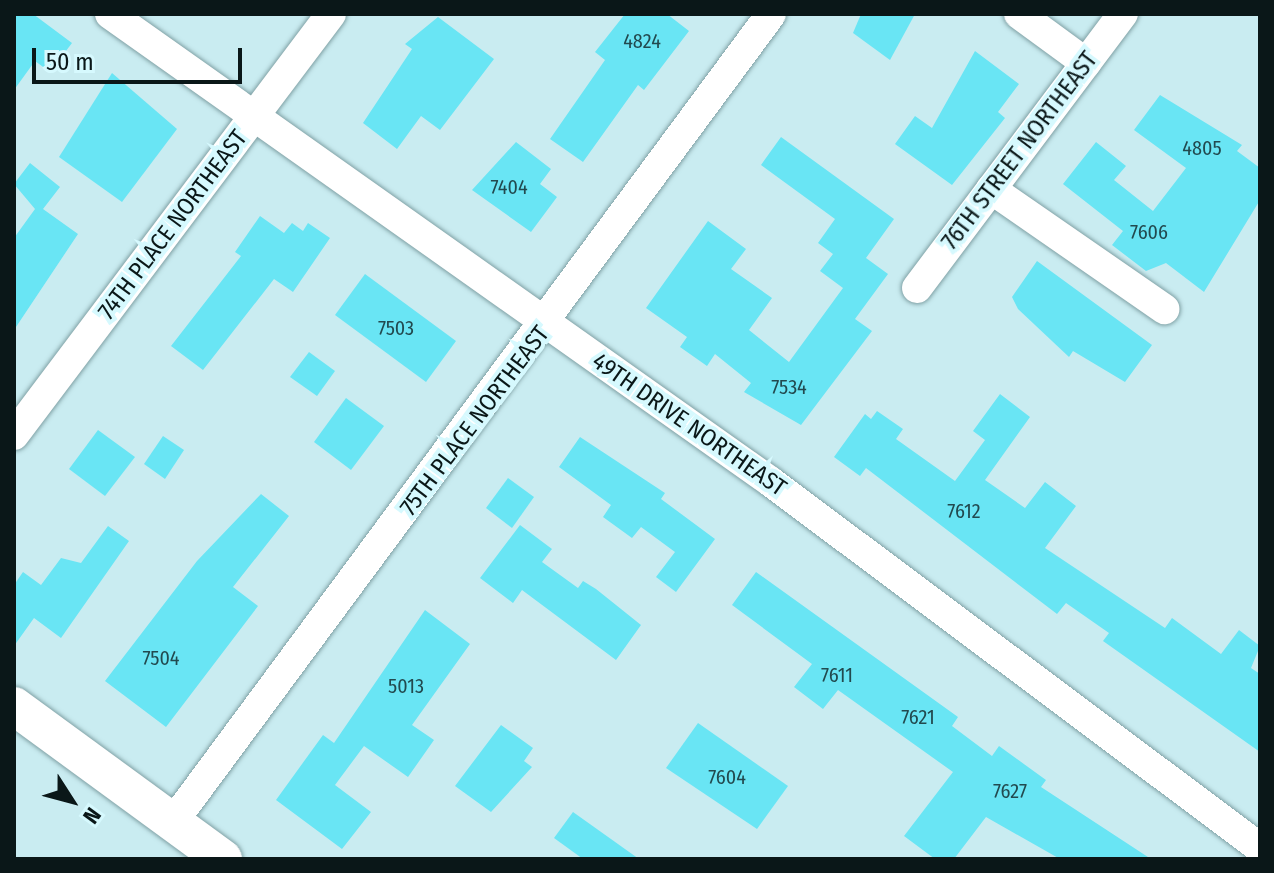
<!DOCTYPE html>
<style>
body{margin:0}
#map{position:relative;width:1274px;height:873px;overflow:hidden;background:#c9ecf1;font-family:"Fira Sans Condensed",sans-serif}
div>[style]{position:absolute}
.building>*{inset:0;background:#69e5f4}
.roads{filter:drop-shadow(0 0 2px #80a1a5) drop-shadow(0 0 2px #80a1a5)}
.minor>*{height:30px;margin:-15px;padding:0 15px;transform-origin:15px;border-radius:15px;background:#fff}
.tertiary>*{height:38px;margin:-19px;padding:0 19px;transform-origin:19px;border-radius:19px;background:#fff}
span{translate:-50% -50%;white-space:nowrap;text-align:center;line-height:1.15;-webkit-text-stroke:8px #d6f9fe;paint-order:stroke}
.number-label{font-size:20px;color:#224a4f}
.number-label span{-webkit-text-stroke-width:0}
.street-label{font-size:24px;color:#0a1718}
.frame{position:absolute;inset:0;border:16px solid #0a1718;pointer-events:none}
.north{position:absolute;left:32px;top:761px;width:80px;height:80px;-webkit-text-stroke:6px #d6f9fe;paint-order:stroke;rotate:126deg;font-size:22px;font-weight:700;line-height:32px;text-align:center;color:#0a1718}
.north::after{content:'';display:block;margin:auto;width:28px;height:36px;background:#0a1718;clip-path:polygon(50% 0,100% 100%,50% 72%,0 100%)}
.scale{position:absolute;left:32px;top:48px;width:210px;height:36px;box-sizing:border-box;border:4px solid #0a1718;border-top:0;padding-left:10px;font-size:24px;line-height:28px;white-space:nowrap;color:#0a1718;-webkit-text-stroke:6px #d6f9fe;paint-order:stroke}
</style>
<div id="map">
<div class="building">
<div style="clip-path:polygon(14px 14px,33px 14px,72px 43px,50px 72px,35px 61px,14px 90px)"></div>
<div style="clip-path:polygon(625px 14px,667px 14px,689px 31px,644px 90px,638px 85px,583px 162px,550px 139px,605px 60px,595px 52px)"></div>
<div style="clip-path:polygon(861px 14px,915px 14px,890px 60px,853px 33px)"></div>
<div style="clip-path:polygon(438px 17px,494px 59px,440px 130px,421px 116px,397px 149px,363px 123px,412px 49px,405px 44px)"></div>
<div style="clip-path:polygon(975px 51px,1019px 84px,998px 112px,1005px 118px,952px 185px,895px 144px,915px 116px,932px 128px)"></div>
<div style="clip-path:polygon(112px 73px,177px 129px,122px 202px,59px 157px)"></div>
<div style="clip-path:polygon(1160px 95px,1242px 145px,1237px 151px,1260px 168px,1260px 200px,1204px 292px,1166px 263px,1146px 271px,1112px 245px,1123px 231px,1063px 184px,1096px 142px,1126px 166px,1114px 180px,1153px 211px,1186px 168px,1134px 130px)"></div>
<div style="clip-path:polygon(781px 137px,894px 219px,866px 258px,888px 274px,855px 319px,872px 331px,801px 425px,744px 392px,751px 383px,715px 354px,707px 366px,680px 347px,687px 337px,646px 308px,708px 221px,746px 249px,731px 269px,772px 298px,749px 330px,789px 362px,843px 288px,820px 271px,833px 254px,818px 243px,835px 219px,761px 165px)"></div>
<div style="clip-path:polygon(516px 142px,551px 169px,540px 184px,557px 197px,531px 232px,472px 190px)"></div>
<div style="clip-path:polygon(30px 163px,60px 187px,43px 209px,78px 234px,14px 330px,14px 238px,35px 209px,14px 184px)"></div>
<div style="clip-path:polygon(260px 216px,284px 233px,292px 223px,303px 231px,308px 223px,330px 238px,293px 292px,274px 279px,203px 370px,171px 346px,241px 256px,235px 252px)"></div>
<div style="clip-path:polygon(1037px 261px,1152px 345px,1125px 382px,1073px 351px,1069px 357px,1018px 309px,1012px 297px)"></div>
<div style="clip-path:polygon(365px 274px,456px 341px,426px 382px,335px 315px)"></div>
<div style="clip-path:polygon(309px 352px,335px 371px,317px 396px,290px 377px)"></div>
<div style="clip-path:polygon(1000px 394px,1030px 417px,985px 480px,1025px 508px,1045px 482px,1076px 506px,1045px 548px,1165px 628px,1172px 618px,1221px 654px,1239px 630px,1260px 646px,1251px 668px,1260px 674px,1260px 752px,1103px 641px,1109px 633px,1066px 603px,1057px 614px,866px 468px,860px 476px,834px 457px,865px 414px,871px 419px,877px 411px,903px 429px,896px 439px,955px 481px,985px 440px,973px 431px)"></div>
<div style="clip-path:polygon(346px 398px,384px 426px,351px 470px,314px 442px)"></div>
<div style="clip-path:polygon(98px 430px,135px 457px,105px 496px,69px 469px)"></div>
<div style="clip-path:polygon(163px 436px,184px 450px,165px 479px,144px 464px)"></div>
<div style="clip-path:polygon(580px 437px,665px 493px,661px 499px,715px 539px,676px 592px,656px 577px,675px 552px,641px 527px,632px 538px,603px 517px,611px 505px,559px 467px)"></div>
<div style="clip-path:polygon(508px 478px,534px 497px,512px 528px,486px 508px)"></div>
<div style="clip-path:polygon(261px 494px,289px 516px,233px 587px,258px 606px,166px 727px,105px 681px,197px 561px)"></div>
<div style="clip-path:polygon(520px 525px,552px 549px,542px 562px,578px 588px,583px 581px,596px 589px,641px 625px,616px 660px,522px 590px,513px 603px,480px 578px)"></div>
<div style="clip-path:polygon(108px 526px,129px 541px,61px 638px,34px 618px,14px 646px,14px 585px,23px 572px,41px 585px,61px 558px,81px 563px)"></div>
<div style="clip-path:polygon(756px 572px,958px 717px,952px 726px,992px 756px,999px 746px,1046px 780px,1041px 787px,1151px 859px,1060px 859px,986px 817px,954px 859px,935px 859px,904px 836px,953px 772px,838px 690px,823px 709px,794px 687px,812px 664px,732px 605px)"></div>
<div style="clip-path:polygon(425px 610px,470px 644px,412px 725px,434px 740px,408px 777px,364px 746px,335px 785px,371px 812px,342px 849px,276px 800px,323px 735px,334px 743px)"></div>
<div style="clip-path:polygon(698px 723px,788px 786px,757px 829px,666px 768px)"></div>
<div style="clip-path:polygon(501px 725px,533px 748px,524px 761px,532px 767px,491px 812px,455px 786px)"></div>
<div style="clip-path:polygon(573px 812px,639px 859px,583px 859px,554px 838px)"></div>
</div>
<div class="roads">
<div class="minor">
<div style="left:110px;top:14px;width:810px;rotate:35.3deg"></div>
<div style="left:771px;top:482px;width:611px;rotate:36.81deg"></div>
<div style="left:1019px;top:14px;width:83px;rotate:36.2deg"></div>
<div style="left:991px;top:189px;width:211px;rotate:34.7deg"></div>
<div style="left:917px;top:288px;width:343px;rotate:-53.1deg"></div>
<div style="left:14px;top:435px;width:527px;rotate:-53.02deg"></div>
<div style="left:173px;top:822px;width:1005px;rotate:-53.49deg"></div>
</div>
<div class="tertiary">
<div style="left:14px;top:706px;width:259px;rotate:36.2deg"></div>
</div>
</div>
<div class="number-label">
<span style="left:642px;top:41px">4824</span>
<span style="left:1202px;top:148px">4805</span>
<span style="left:509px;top:187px">7404</span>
<span style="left:1149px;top:232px">7606</span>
<span style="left:396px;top:328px">7503</span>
<span style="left:789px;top:387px">7534</span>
<span style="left:964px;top:511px">7612</span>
<span style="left:161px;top:658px">7504</span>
<span style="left:837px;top:675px">7611</span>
<span style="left:406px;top:686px">5013</span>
<span style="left:918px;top:717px">7621</span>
<span style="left:727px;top:777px">7604</span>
<span style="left:1010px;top:791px">7627</span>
</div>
<div class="street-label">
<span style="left:1020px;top:151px;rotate:-53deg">76TH STREET NORTHEAST</span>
<span style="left:173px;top:225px;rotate:-53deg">74TH PLACE NORTHEAST</span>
<span style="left:475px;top:421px;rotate:-53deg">75TH PLACE NORTHEAST</span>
<span style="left:689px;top:425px;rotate:35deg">49TH DRIVE NORTHEAST</span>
</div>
<div class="frame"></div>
<div class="north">N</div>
<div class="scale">50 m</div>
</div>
